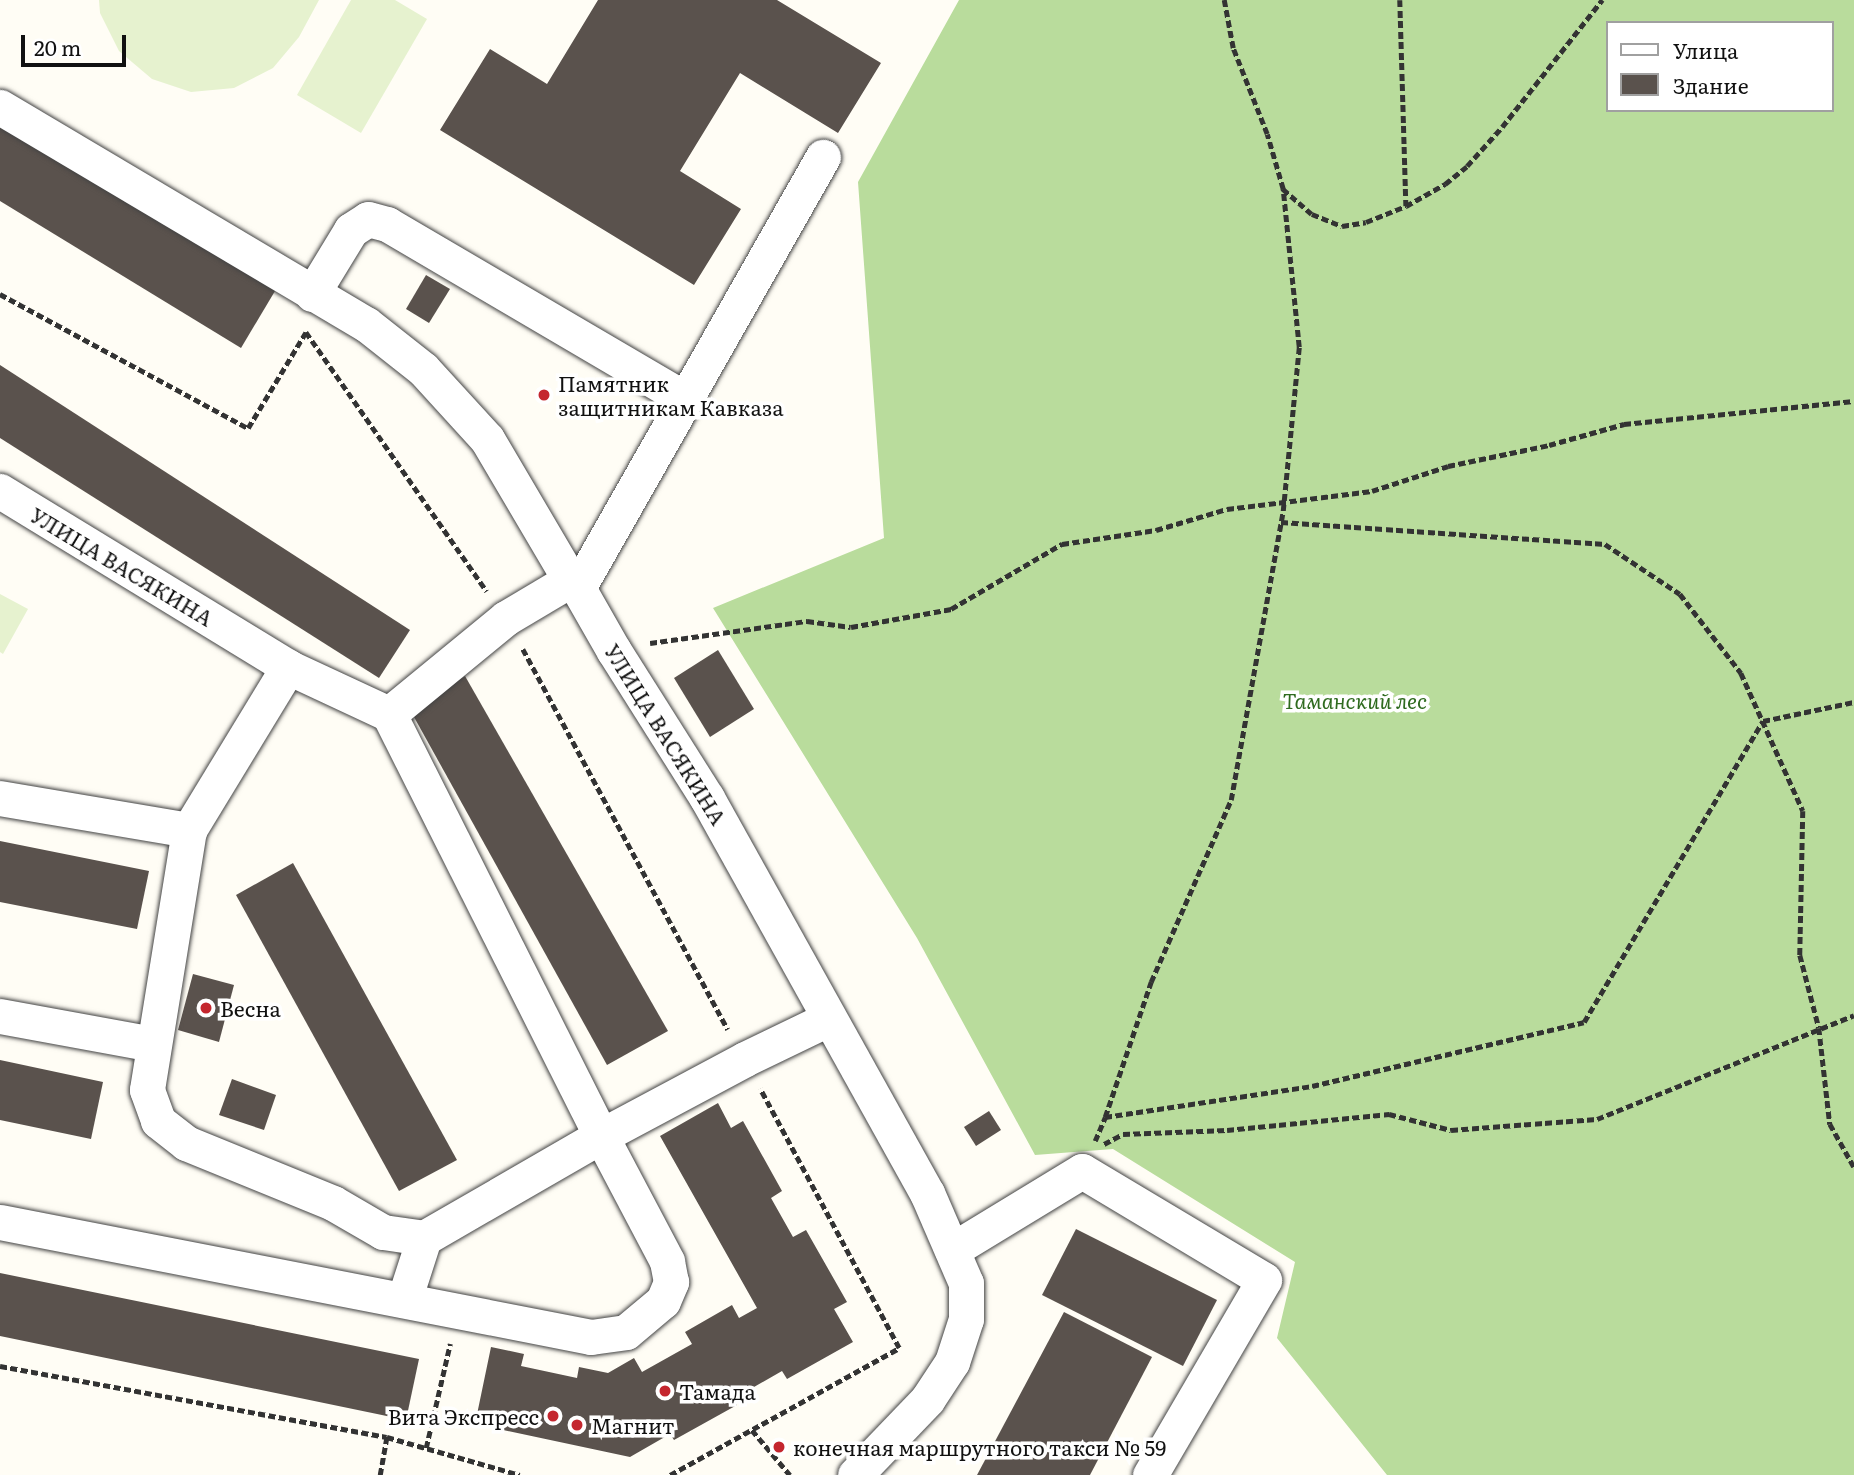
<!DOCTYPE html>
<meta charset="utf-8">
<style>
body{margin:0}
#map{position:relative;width:1854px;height:1475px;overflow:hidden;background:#fffdf5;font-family:Literata,serif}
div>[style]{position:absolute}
.forest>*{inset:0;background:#b9dc9c}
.pitch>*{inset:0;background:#e6f2cf}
.building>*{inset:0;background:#5a524d}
.path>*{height:4.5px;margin-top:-2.25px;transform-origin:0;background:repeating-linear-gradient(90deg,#333 0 7px,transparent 0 10.5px)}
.roads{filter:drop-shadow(0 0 2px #444) drop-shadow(0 0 2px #444)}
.minor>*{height:35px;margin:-17.5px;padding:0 17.5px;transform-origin:17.5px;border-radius:17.5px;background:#fff}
.dots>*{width:19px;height:19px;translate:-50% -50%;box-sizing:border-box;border:4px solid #fff;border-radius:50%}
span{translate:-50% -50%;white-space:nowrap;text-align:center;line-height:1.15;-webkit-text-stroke:7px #fff;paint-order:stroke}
.poi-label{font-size:21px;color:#111}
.left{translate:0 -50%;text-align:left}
.right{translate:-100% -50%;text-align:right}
.street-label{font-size:21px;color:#111}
.park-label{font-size:21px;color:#2f6b1f;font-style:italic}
.legend{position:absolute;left:1606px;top:21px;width:228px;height:91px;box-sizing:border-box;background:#fff;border:2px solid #a0a0a0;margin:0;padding:9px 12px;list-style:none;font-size:21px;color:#111}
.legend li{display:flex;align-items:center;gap:14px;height:35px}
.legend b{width:35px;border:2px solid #a0a0a0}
.scale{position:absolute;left:21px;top:35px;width:105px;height:32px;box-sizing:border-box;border:4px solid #111;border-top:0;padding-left:9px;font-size:21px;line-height:24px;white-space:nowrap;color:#111;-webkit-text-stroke:5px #fff;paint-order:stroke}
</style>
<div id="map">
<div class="forest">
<div style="clip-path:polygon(evenodd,959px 0,1854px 0,1854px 1475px,1387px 1475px,1277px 1338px,1295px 1262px,1113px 1149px,1035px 1155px,917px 938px,713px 608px,884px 538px,858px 182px,959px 0,1607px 23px,1831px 23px,1831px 110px,1607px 110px,1607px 23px)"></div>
</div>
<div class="pitch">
<div style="clip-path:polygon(99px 0,319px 0,299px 37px,273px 68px,234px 88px,191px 92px,152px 79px,119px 51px,100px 13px)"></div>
<div style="clip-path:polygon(351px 0,395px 0,427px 19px,361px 133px,297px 95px)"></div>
<div style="clip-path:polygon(0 594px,28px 609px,3px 654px,0 652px)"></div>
</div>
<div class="building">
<div style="clip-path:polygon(598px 0,777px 0,881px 63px,838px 133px,740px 73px,680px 171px,741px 209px,694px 285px,440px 130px,490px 49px,547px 84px)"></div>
<div style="clip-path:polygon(0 118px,278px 286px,241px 348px,0 201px)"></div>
<div style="clip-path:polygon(426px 275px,450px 289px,429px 323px,406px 309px)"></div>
<div style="clip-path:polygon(0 365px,410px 630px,379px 678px,0 438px)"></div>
<div style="clip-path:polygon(718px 650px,754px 709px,710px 737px,674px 678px)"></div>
<div style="clip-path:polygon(465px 676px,668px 1031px,607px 1065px,409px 708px)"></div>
<div style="clip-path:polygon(0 841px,149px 871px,137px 929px,0 902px)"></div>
<div style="clip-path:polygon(293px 863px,457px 1160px,399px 1191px,236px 895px)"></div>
<div style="clip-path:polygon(193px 974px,234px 985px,219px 1042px,178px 1030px)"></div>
<div style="clip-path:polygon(0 1060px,103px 1082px,91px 1139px,0 1120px)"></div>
<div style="clip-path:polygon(232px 1079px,276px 1095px,264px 1130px,219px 1115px)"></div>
<div style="clip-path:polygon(718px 1103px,731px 1128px,743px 1121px,782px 1191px,771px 1198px,793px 1237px,806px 1230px,847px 1302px,834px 1309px,853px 1342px,787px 1379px,782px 1371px,733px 1399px,737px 1405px,674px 1440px,670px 1434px,630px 1457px,475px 1424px,491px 1347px,524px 1354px,521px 1366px,577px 1378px,579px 1367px,608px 1373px,634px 1358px,642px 1372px,692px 1344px,685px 1332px,732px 1305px,739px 1318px,757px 1308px,660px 1136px)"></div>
<div style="clip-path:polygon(989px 1111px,1001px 1130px,976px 1146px,964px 1127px)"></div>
<div style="clip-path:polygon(1076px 1229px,1217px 1300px,1183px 1366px,1042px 1295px)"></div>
<div style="clip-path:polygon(0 1273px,419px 1359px,406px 1420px,0 1336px)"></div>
<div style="clip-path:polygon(1064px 1312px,1152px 1357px,1090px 1475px,977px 1475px)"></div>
</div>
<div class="path">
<div style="left:1400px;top:0;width:206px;rotate:88.3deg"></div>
<div style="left:1283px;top:189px;width:38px;rotate:41deg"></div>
<div style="left:1312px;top:214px;width:32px;rotate:22deg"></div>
<div style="left:1342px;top:226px;width:24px;rotate:-9deg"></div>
<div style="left:1366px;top:222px;width:43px;rotate:-21.8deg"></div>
<div style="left:1406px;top:206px;width:45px;rotate:-29.4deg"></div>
<div style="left:1445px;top:184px;width:28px;rotate:-39deg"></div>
<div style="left:1467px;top:166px;width:52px;rotate:-48.1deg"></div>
<div style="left:1502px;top:127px;width:162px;rotate:-51.8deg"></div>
<div style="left:0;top:294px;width:282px;rotate:28.4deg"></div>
<div style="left:248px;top:428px;width:112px;rotate:-58.9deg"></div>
<div style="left:306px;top:332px;width:316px;rotate:55.1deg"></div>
<div style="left:1281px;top:522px;width:325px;rotate:3.9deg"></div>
<div style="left:1605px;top:544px;width:90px;rotate:33.7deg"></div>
<div style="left:1680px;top:594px;width:100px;rotate:52.3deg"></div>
<div style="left:1741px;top:673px;width:151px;rotate:65.8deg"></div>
<div style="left:1803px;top:811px;width:144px;rotate:91.2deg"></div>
<div style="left:1800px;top:955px;width:75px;rotate:75.4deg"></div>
<div style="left:1819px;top:1028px;width:97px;rotate:83.5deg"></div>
<div style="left:1830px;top:1124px;width:49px;rotate:60.8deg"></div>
<div style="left:650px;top:643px;width:159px;rotate:-8deg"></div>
<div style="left:807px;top:621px;width:44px;rotate:7.8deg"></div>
<div style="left:851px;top:627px;width:102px;rotate:-10.2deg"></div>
<div style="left:951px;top:609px;width:129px;rotate:-30.4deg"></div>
<div style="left:1062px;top:544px;width:95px;rotate:-8.5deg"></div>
<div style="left:1156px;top:530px;width:74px;rotate:-16.5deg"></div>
<div style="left:1227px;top:509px;width:146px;rotate:-7.1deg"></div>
<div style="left:1372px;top:491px;width:80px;rotate:-18.2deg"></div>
<div style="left:1448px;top:466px;width:103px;rotate:-11.7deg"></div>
<div style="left:1549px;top:445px;width:78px;rotate:-15.6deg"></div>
<div style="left:1624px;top:424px;width:231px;rotate:-5.7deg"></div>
<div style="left:523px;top:649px;width:432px;rotate:61.7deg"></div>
<div style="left:1105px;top:1117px;width:143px;rotate:-71.2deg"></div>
<div style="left:1151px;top:982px;width:199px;rotate:-66.3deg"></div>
<div style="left:1231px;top:800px;width:294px;rotate:-79.8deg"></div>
<div style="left:1283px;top:511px;width:165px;rotate:-84.4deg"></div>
<div style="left:1299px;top:347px;width:159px;rotate:-95.8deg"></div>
<div style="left:1283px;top:189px;width:57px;rotate:-106.2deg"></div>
<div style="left:1267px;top:134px;width:92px;rotate:-111.6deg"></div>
<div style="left:1233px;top:48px;width:49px;rotate:-100.6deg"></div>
<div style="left:1095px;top:1141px;width:26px;rotate:-67deg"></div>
<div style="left:1105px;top:1117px;width:209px;rotate:-8.5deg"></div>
<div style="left:1312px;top:1086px;width:279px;rotate:-13.2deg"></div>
<div style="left:1584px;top:1022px;width:350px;rotate:-59.3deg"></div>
<div style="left:1763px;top:721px;width:93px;rotate:-11.8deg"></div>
<div style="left:1104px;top:1144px;width:21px;rotate:-28deg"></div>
<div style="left:1123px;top:1134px;width:104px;rotate:-2.2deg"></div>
<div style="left:1227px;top:1130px;width:163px;rotate:-5.6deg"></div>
<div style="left:1389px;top:1114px;width:64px;rotate:14.5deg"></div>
<div style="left:1451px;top:1130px;width:146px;rotate:-4.3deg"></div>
<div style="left:1597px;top:1119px;width:277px;rotate:-22deg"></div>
<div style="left:0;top:1366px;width:393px;rotate:10.4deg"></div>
<div style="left:752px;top:1430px;width:59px;rotate:49.8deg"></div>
<div style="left:426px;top:1448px;width:107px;rotate:-77deg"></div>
<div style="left:380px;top:1475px;width:39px;rotate:-80deg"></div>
<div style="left:387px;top:1437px;width:138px;rotate:15.9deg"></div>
<div style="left:670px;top:1475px;width:262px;rotate:-29deg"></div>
<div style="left:899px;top:1348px;width:294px;rotate:-118.2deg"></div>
</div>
<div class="roads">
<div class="minor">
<div style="left:0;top:107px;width:425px;rotate:30.7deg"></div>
<div style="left:366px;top:324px;width:73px;rotate:38.3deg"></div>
<div style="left:423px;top:369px;width:95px;rotate:47.6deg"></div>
<div style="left:487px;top:439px;width:164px;rotate:59.5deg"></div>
<div style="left:570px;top:580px;width:11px;rotate:45deg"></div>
<div style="left:578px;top:588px;width:73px;rotate:60.3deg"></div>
<div style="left:614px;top:651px;width:174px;rotate:57.7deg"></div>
<div style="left:707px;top:798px;width:452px;rotate:60.9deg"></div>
<div style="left:927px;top:1193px;width:98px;rotate:66.6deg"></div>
<div style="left:966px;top:1283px;width:36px;rotate:90deg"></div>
<div style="left:966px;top:1319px;width:45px;rotate:108deg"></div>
<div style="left:952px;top:1362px;width:45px;rotate:123.3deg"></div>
<div style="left:927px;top:1400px;width:104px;rotate:133.8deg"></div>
<div style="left:312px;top:294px;width:75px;rotate:-58.6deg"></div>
<div style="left:351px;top:230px;width:20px;rotate:-33deg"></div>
<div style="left:368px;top:219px;width:20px;rotate:15deg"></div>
<div style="left:387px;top:224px;width:346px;rotate:30.4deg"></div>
<div style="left:0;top:491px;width:338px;rotate:31.4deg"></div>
<div style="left:288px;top:667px;width:111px;rotate:25deg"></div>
<div style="left:578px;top:588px;width:496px;rotate:-60.4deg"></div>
<div style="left:389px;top:714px;width:151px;rotate:-39.4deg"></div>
<div style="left:506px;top:618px;width:74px;rotate:-30.7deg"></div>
<div style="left:0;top:798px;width:192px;rotate:9.6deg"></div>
<div style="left:189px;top:830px;width:263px;rotate:99.2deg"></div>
<div style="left:147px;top:1090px;width:33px;rotate:70deg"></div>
<div style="left:158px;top:1121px;width:36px;rotate:38deg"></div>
<div style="left:186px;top:1143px;width:159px;rotate:22.2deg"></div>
<div style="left:333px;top:1203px;width:58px;rotate:30.1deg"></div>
<div style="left:383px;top:1232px;width:41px;rotate:8.3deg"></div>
<div style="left:424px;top:1238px;width:204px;rotate:-30deg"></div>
<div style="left:601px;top:1136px;width:163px;rotate:-28.1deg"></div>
<div style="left:745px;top:1059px;width:92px;rotate:-25.7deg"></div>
<div style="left:189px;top:830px;width:191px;rotate:-58.7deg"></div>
<div style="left:0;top:1016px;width:156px;rotate:10.4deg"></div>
<div style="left:0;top:1222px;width:602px;rotate:11.01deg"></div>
<div style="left:591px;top:1337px;width:35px;rotate:-8deg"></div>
<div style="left:626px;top:1332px;width:48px;rotate:-40deg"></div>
<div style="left:663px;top:1301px;width:21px;rotate:-67deg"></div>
<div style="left:671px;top:1282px;width:21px;rotate:-101deg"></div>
<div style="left:667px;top:1261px;width:141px;rotate:-117.8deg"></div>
<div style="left:601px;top:1136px;width:472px;rotate:-116.7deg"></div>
<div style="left:952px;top:1250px;width:152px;rotate:-31.3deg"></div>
<div style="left:1082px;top:1171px;width:212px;rotate:30.9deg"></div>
<div style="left:1264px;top:1280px;width:226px;rotate:120.3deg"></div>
<div style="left:404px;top:1300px;width:65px;rotate:-72.1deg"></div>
</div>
</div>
<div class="dots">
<div style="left:544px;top:395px;background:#c4262e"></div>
<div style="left:206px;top:1008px;background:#c4262e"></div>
<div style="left:665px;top:1391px;background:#c4262e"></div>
<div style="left:553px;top:1416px;background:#c4262e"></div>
<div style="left:577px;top:1425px;background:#c4262e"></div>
<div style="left:779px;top:1447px;background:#c4262e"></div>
</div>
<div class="poi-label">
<span class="left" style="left:558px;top:395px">Памятник<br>защитникам Кавказа</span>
<span class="left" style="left:220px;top:1008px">Весна</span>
<span class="left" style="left:679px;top:1391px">Тамада</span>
<span class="right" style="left:539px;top:1416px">Вита Экспресс</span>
<span class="left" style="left:591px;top:1425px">Магнит</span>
<span class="left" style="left:793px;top:1447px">конечная маршрутного такси № 59</span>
</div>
<div class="street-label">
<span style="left:122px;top:566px;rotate:31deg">УЛИЦА ВАСЯКИНА</span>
<span style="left:666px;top:734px;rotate:58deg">УЛИЦА ВАСЯКИНА</span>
</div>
<div class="park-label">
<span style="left:1355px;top:700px">Таманский лес</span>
</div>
<ul class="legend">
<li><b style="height:9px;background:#fff"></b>Улица</li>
<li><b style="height:19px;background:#5a524d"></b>Здание</li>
</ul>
<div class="scale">20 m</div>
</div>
